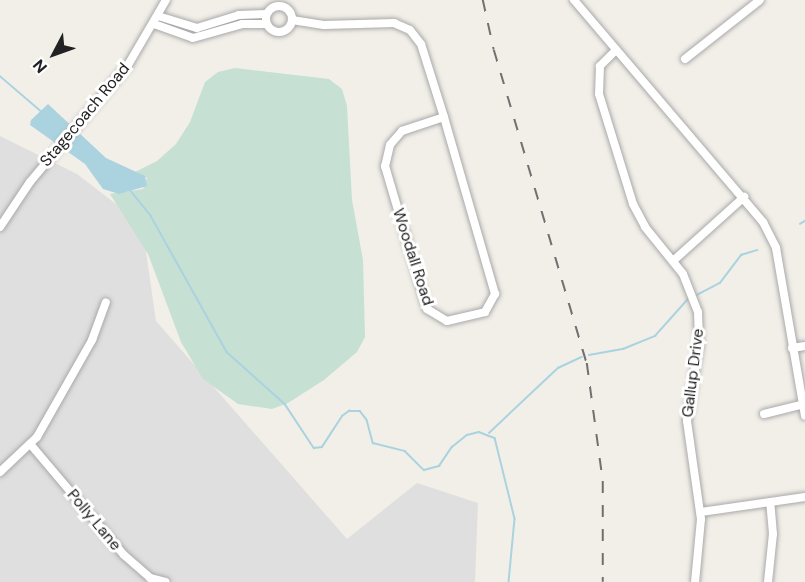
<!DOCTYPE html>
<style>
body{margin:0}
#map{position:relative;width:805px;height:582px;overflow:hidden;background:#f2efe9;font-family:"DM Sans",sans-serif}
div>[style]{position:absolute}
.residential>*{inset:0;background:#e0dfdf}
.wetland>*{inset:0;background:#c6e0d4}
.water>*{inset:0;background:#aad3df}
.stream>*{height:1.5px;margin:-0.75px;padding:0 0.75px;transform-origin:0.75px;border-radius:0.75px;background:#aad3df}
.roads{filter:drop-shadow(0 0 2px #a9a9a9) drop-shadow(0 0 2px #a9a9a9)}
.minor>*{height:8px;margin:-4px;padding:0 4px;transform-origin:4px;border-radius:4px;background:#fff}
.minor>.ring{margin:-4px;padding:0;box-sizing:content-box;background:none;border:8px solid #fff;border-radius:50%}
.rail>*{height:1.5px;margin-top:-0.75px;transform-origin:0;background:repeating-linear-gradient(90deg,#707070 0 12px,transparent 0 24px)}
span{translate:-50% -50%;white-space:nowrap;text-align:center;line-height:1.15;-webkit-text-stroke:6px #fff;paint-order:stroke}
.street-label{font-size:16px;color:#222}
.north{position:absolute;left:24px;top:24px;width:60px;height:60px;-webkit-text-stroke:4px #fff;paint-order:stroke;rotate:229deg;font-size:16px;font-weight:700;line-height:24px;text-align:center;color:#222}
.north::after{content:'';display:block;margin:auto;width:21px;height:27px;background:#222;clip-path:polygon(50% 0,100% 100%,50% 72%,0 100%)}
</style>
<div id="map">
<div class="residential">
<div style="clip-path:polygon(0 136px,77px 174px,142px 224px,156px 321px,347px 539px,417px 483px,478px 503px,475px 582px,0 582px)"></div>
</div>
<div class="wetland">
<div style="clip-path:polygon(235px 68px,329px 79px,342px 89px,347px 106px,352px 200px,363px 260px,365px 337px,357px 352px,324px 380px,288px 403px,272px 409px,238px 404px,203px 379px,181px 342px,148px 254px,110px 194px,143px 189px,147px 178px,135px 172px,157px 161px,176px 144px,190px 122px,205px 82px,218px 72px)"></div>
</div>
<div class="water">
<div style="clip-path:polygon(48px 104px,106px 158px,145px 176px,147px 186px,119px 194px,103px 189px,85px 164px,30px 125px,31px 120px)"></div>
</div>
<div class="stream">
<div style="left:0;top:76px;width:55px;rotate:40.6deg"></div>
<div style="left:131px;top:191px;width:32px;rotate:51deg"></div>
<div style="left:151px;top:216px;width:156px;rotate:60.8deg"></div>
<div style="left:227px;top:352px;width:78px;rotate:41.9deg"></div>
<div style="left:285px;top:404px;width:53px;rotate:56.6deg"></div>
<div style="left:314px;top:448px;width:8px;rotate:-7deg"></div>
<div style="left:322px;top:447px;width:37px;rotate:-57deg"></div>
<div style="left:342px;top:416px;width:9px;rotate:-36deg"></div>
<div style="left:349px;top:411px;width:11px"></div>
<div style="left:360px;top:411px;width:11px;rotate:52deg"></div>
<div style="left:367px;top:420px;width:24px;rotate:75deg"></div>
<div style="left:373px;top:443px;width:33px;rotate:14deg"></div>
<div style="left:405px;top:451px;width:27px;rotate:45deg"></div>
<div style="left:424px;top:470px;width:16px;rotate:-15deg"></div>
<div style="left:439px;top:466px;width:23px;rotate:-56deg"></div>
<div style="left:452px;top:447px;width:19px;rotate:-39deg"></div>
<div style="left:467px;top:435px;width:12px;rotate:-14deg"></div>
<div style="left:479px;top:432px;width:17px;rotate:21deg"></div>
<div style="left:495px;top:438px;width:83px;rotate:76.1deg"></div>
<div style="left:515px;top:519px;width:63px;rotate:95.4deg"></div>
<div style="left:800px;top:224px;width:6px;rotate:-31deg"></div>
<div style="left:697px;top:295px;width:26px;rotate:-28deg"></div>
<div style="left:720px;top:283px;width:35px;rotate:-53deg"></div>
<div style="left:741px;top:255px;width:17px;rotate:-17deg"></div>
<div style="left:589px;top:355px;width:35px;rotate:-10deg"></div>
<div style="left:623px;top:349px;width:35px;rotate:-22deg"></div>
<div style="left:655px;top:336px;width:51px;rotate:-48.2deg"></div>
<div style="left:489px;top:433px;width:95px;rotate:-43.3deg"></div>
<div style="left:558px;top:368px;width:26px;rotate:-25deg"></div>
</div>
<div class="roads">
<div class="minor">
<div style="left:574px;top:0;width:292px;rotate:49.6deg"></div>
<div style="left:763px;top:222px;width:29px;rotate:63deg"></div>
<div style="left:776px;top:248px;width:170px;rotate:80.2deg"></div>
<div class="ring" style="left:266px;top:6px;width:18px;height:18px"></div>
<div style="left:158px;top:16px;width:41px;rotate:17.1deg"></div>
<div style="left:197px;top:28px;width:44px;rotate:-17.2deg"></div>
<div style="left:239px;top:15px;width:27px;rotate:-2deg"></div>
<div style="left:292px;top:20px;width:32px;rotate:9deg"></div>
<div style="left:324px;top:25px;width:70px;rotate:-1.6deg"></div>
<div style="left:394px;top:23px;width:17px;rotate:24deg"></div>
<div style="left:410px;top:30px;width:18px;rotate:52deg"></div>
<div style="left:421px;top:44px;width:77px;rotate:72.5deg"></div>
<div style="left:444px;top:117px;width:44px;rotate:161.6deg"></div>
<div style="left:402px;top:131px;width:18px;rotate:131deg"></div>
<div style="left:390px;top:145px;width:22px;rotate:103deg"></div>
<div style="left:385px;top:166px;width:149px;rotate:73.6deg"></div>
<div style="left:427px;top:309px;width:23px;rotate:31deg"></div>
<div style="left:447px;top:321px;width:39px;rotate:-13deg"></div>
<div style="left:485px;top:312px;width:21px;rotate:-61deg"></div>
<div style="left:495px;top:294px;width:184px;rotate:-106.1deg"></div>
<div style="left:154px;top:24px;width:41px;rotate:19.7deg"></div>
<div style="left:193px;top:38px;width:51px;rotate:-15.9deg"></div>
<div style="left:242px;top:24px;width:24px"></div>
<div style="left:616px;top:50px;width:23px;rotate:135deg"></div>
<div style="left:600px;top:66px;width:28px;rotate:92deg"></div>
<div style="left:599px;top:94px;width:115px;rotate:72.8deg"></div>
<div style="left:633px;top:204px;width:26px;rotate:62deg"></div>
<div style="left:645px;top:227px;width:60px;rotate:51deg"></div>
<div style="left:683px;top:274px;width:41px;rotate:68.5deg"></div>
<div style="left:698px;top:312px;width:33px;rotate:88deg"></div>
<div style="left:699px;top:345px;width:77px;rotate:99deg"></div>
<div style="left:687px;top:421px;width:99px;rotate:81.9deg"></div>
<div style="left:701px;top:519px;width:63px;rotate:95.4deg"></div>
<div style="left:685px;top:59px;width:95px;rotate:-38.2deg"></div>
<div style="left:0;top:227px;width:54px;rotate:-56.3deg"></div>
<div style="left:30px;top:182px;width:153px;rotate:-50.1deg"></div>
<div style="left:128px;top:65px;width:75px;rotate:-59.7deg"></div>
<div style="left:673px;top:261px;width:96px;rotate:-42deg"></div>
<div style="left:792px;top:348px;width:13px;rotate:-9deg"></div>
<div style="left:764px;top:414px;width:38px;rotate:-14deg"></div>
<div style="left:31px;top:445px;width:144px;rotate:49.8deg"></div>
<div style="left:124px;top:555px;width:35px;rotate:41deg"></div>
<div style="left:150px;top:578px;width:16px;rotate:14deg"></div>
<div style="left:0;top:472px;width:51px;rotate:-43.4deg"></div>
<div style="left:37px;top:437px;width:112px;rotate:-60.4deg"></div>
<div style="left:92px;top:340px;width:40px;rotate:-69.8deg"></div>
<div style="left:701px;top:512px;width:105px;rotate:-8.2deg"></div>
<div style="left:768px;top:582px;width:48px;rotate:-84.1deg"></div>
<div style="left:773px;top:534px;width:32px;rotate:-95deg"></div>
</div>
</div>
<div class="rail">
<div style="left:483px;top:0;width:51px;rotate:77.6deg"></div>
<div style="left:494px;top:50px;width:327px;rotate:73.5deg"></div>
<div style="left:587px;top:363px;width:119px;rotate:82.3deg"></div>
<div style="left:603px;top:481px;width:101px;rotate:90deg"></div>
</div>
<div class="street-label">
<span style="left:85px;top:115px;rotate:-50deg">Stagecoach Road</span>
<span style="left:413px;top:257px;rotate:72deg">Woodall Road</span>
<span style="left:693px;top:373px;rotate:-83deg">Gallup Drive</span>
<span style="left:94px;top:520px;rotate:50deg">Polly Lane</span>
</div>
<div class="north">N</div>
</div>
